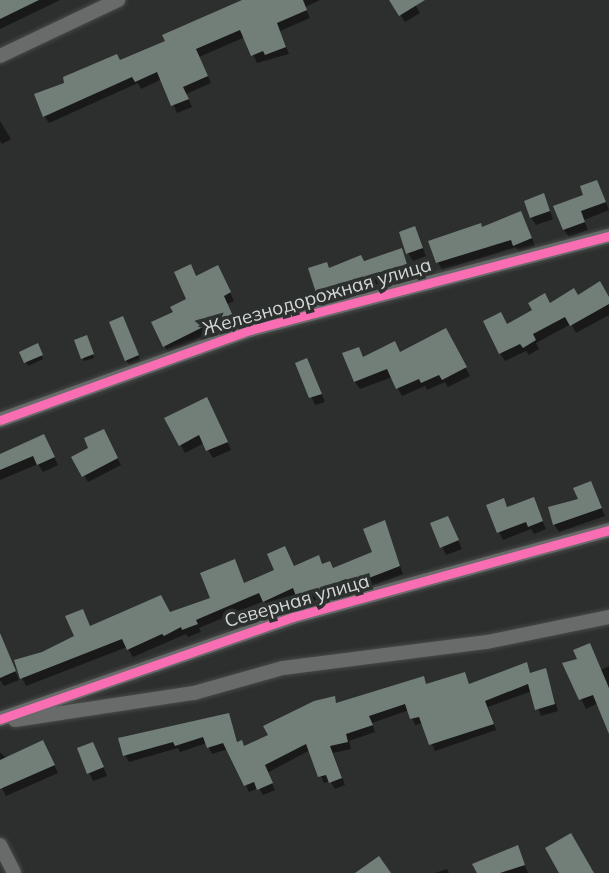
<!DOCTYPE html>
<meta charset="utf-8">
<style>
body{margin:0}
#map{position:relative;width:609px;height:873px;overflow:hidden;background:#2d2f2e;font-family:Mulish,sans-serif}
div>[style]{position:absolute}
.shadow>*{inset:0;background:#0007}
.building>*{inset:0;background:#727f78}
.roads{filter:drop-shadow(0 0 2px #484a49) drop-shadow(0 0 2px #484a49)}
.minor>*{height:14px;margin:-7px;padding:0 7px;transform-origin:7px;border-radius:7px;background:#696a6a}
.cycleway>*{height:9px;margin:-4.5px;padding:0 4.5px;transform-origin:4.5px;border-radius:4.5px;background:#f96db3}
span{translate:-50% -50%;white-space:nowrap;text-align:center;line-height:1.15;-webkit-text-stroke:7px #2c302e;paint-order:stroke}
.street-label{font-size:19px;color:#d4d7d5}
</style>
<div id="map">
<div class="shadow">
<div style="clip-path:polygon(0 0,60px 0,0 29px)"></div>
<div style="clip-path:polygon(245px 0,320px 0,305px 7px,310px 18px,280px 31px,289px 54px,257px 63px,245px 37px,199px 57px,211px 83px,186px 94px,192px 107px,177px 113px,162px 79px,141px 89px,138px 83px,49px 123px,44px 116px,120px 62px,167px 42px)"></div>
<div style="clip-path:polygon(391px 0,412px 0,420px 13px,405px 22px)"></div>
<div style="clip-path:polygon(0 121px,11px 139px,2px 144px,0 141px)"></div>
<div style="clip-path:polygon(597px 182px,609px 210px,584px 220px,588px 230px,569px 237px,564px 230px)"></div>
<div style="clip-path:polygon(547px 203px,553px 219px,536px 225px,531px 217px)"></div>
<div style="clip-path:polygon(525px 221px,535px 246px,519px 253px,516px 247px,442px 270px,438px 262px,482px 229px)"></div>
<div style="clip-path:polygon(415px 228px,426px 256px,413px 261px,408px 253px)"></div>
<div style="clip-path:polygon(401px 250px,413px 279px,398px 284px,394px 277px,324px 306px,310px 269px,330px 270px)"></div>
<div style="clip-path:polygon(222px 275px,234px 301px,227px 304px,239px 331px,229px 336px,224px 326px,169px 354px,153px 323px,175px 313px)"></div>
<div style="clip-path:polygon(577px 297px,609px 300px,609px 315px,576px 333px,571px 324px,536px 343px,539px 349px,529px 355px,526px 351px,505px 361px,500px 353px,507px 325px,550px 305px)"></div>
<div style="clip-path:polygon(126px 324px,141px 362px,130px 366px,126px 360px)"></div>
<div style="clip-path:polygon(445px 330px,470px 376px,448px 387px,445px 382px,427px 390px,425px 386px,402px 396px,392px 377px,360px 389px,355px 382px,363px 359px,400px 354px)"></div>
<div style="clip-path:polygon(88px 341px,94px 358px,84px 361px,83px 358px)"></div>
<div style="clip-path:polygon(37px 346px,43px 359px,28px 366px,21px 352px)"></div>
<div style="clip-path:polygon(297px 364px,311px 368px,325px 402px,315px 405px)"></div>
<div style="clip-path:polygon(211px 407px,231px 450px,213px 458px,204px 443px,185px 453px,167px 419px)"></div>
<div style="clip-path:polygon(107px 437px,121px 465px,88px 482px,74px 457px)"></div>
<div style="clip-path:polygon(48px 444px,58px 465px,43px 472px,38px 464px,0 480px,0 456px)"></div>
<div style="clip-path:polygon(594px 491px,605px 516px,559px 532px,554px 524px)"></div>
<div style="clip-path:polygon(533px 499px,546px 529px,534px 534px,531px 529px,503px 540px,499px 532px,508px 508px)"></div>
<div style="clip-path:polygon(384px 522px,403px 574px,354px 593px,349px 586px,303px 606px,298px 596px,269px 608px,264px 601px,199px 628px,201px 632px,188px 637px,186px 634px,133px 657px,127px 647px,26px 686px,22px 678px,17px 661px,43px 653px,91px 628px,169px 614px,294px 568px,323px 566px,333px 570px,374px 553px)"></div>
<div style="clip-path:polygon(432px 524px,452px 526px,462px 549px,446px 555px)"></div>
<div style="clip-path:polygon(0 656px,11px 661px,19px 680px,4px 686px,0 680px)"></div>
<div style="clip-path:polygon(526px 664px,531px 674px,545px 670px,558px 711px,541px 716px,532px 691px,488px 707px,496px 730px,435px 751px,423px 723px,415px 725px,409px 710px,372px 723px,375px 732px,349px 741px,351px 749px,333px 753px,345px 785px,335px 789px,330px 781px,324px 783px,310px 750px,267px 773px,275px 790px,263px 795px,259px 788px,249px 792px,228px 749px,212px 754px,207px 743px,180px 752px,178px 748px,129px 762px,125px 755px,228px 715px,238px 744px,244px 748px,271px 736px,334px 698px,337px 704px,423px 678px,427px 686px,465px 674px,470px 686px)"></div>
<div style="clip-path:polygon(565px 664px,601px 670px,609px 666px,609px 720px,598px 703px,586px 709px)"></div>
<div style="clip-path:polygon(79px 749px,97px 752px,107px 776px,93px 781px)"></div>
<div style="clip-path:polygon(47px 750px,58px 773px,6px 796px,0 784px,0 752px,7px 759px)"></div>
<div style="clip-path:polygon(517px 847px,528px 873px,479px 873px)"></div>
<div style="clip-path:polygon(447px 869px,449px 873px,435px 873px)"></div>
</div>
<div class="building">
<div style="clip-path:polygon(0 0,39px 0,0 19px)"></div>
<div style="clip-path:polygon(242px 0,303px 0,307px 10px,277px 23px,286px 47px,265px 55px,263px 51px,251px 56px,240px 30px,196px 49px,208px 76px,183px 87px,189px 99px,171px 106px,157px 72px,135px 82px,132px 77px,43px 117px,34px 94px,64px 83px,63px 77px,117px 54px,120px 60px,165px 41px,162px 35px)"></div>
<div style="clip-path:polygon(389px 0,425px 0,399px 16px)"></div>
<div style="clip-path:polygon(597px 180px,606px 202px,581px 211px,585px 222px,563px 230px,553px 206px,583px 195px,580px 186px)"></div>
<div style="clip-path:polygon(544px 193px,550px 211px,530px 218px,524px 201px)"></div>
<div style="clip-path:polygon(521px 211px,532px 238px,513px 246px,511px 240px,436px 263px,428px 241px,481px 223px,482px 227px)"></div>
<div style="clip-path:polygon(415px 226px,423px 248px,406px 254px,399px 232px)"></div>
<div style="clip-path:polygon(402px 248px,409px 271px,392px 277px,389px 269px,318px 299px,308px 268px,327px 262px,329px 268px,361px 255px,364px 261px)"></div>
<div style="clip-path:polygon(191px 264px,196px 276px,218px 265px,231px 292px,224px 296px,236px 323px,223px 329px,219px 319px,163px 347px,151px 322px,173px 312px,170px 307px,186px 299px,174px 272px)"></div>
<div style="clip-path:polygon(600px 281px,609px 297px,609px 304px,570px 326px,565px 317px,533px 334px,536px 340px,523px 348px,520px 344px,499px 354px,483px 321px,501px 312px,507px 324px,532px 310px,528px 303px,545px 293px,550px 303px,574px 288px,578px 295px)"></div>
<div style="clip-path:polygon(123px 316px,139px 355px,125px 361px,109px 322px)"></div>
<div style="clip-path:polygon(446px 328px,467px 367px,442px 380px,439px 375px,421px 383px,419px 379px,396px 389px,387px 369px,354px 382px,342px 353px,359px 347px,363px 357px,395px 341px,400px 352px)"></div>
<div style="clip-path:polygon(87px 335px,94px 354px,81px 359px,74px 340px)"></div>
<div style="clip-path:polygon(38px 343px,43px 355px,24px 363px,19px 352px)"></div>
<div style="clip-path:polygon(307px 358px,322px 394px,309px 398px,295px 363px)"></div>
<div style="clip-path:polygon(207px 397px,228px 442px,206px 451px,199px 435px,179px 446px,164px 418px)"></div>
<div style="clip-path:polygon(104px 429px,118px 458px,82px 477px,71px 457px,88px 448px,84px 438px)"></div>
<div style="clip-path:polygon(44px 434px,55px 457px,37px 465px,33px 456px,0 470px,0 454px)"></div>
<div style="clip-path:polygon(591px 481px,602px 508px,553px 525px,548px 507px,578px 499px,573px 488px)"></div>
<div style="clip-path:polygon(534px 497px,543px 521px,528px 527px,526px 522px,497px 533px,486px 505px,504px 498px,507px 507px)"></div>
<div style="clip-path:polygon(448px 516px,459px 540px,440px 548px,430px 523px)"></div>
<div style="clip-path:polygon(385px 520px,400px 566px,348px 586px,346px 579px,297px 599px,293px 588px,263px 602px,259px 593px,196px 620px,198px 624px,182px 630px,181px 627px,164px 636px,162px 634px,127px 650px,122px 639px,20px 679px,14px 660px,42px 652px,74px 636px,65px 616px,83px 609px,90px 626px,161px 595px,170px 612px,210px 598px,200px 573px,235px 559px,244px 583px,274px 570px,267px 554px,285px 546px,294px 566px,319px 555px,322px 564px,330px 561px,333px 568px,372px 552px,363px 529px)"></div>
<div style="clip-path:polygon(0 633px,16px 671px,0 678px)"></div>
<div style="clip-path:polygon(590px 643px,609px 688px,609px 734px,593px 695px,579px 700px,562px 663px,577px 659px,573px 650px)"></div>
<div style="clip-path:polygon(527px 662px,530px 673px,546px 668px,555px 704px,535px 710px,528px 684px,485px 701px,494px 724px,429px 745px,419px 717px,410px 719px,405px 704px,369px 716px,373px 725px,346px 734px,348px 742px,330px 746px,342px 778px,329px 783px,326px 775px,318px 777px,306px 744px,265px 765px,273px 783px,257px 790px,254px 782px,244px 786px,223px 743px,207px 748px,203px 737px,175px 746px,173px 742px,123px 756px,118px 738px,229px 713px,237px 742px,242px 740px,244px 746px,268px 735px,263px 726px,314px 701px,335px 696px,336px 703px,424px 676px,426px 684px,465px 672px,469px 684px)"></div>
<div style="clip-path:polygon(43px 740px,55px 765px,0 789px,0 760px)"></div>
<div style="clip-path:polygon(93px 742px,104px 767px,87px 774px,77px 748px)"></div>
<div style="clip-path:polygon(571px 833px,594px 873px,559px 873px,545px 848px)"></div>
<div style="clip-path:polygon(518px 845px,525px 865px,500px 873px,477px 873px,472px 864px)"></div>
<div style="clip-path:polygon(379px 856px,391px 873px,355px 873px)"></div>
</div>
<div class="roads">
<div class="minor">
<div style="left:0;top:56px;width:131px;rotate:-25.4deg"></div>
<div style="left:0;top:420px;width:266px;rotate:-19.8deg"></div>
<div style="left:250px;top:330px;width:371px;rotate:-14.7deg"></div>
<div style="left:0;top:719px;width:310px;rotate:-19.2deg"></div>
<div style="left:293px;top:617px;width:328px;rotate:-15.4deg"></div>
<div style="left:15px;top:720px;width:181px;rotate:-8.6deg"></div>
<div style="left:194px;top:693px;width:92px;rotate:-15.7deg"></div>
<div style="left:283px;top:668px;width:206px;rotate:-7.3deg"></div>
<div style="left:487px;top:642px;width:125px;rotate:-11.6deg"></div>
<div style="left:0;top:845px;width:31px;rotate:63deg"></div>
</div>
</div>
<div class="cycleway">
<div style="left:0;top:420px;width:266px;rotate:-19.8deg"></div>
<div style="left:250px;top:330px;width:371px;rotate:-14.7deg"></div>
<div style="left:0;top:719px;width:310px;rotate:-19.2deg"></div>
<div style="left:293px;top:617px;width:328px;rotate:-15.4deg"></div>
</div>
<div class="street-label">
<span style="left:317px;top:297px;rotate:-16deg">Железнодорожная улица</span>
<span style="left:297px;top:601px;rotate:-16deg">Северная улица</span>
</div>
</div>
